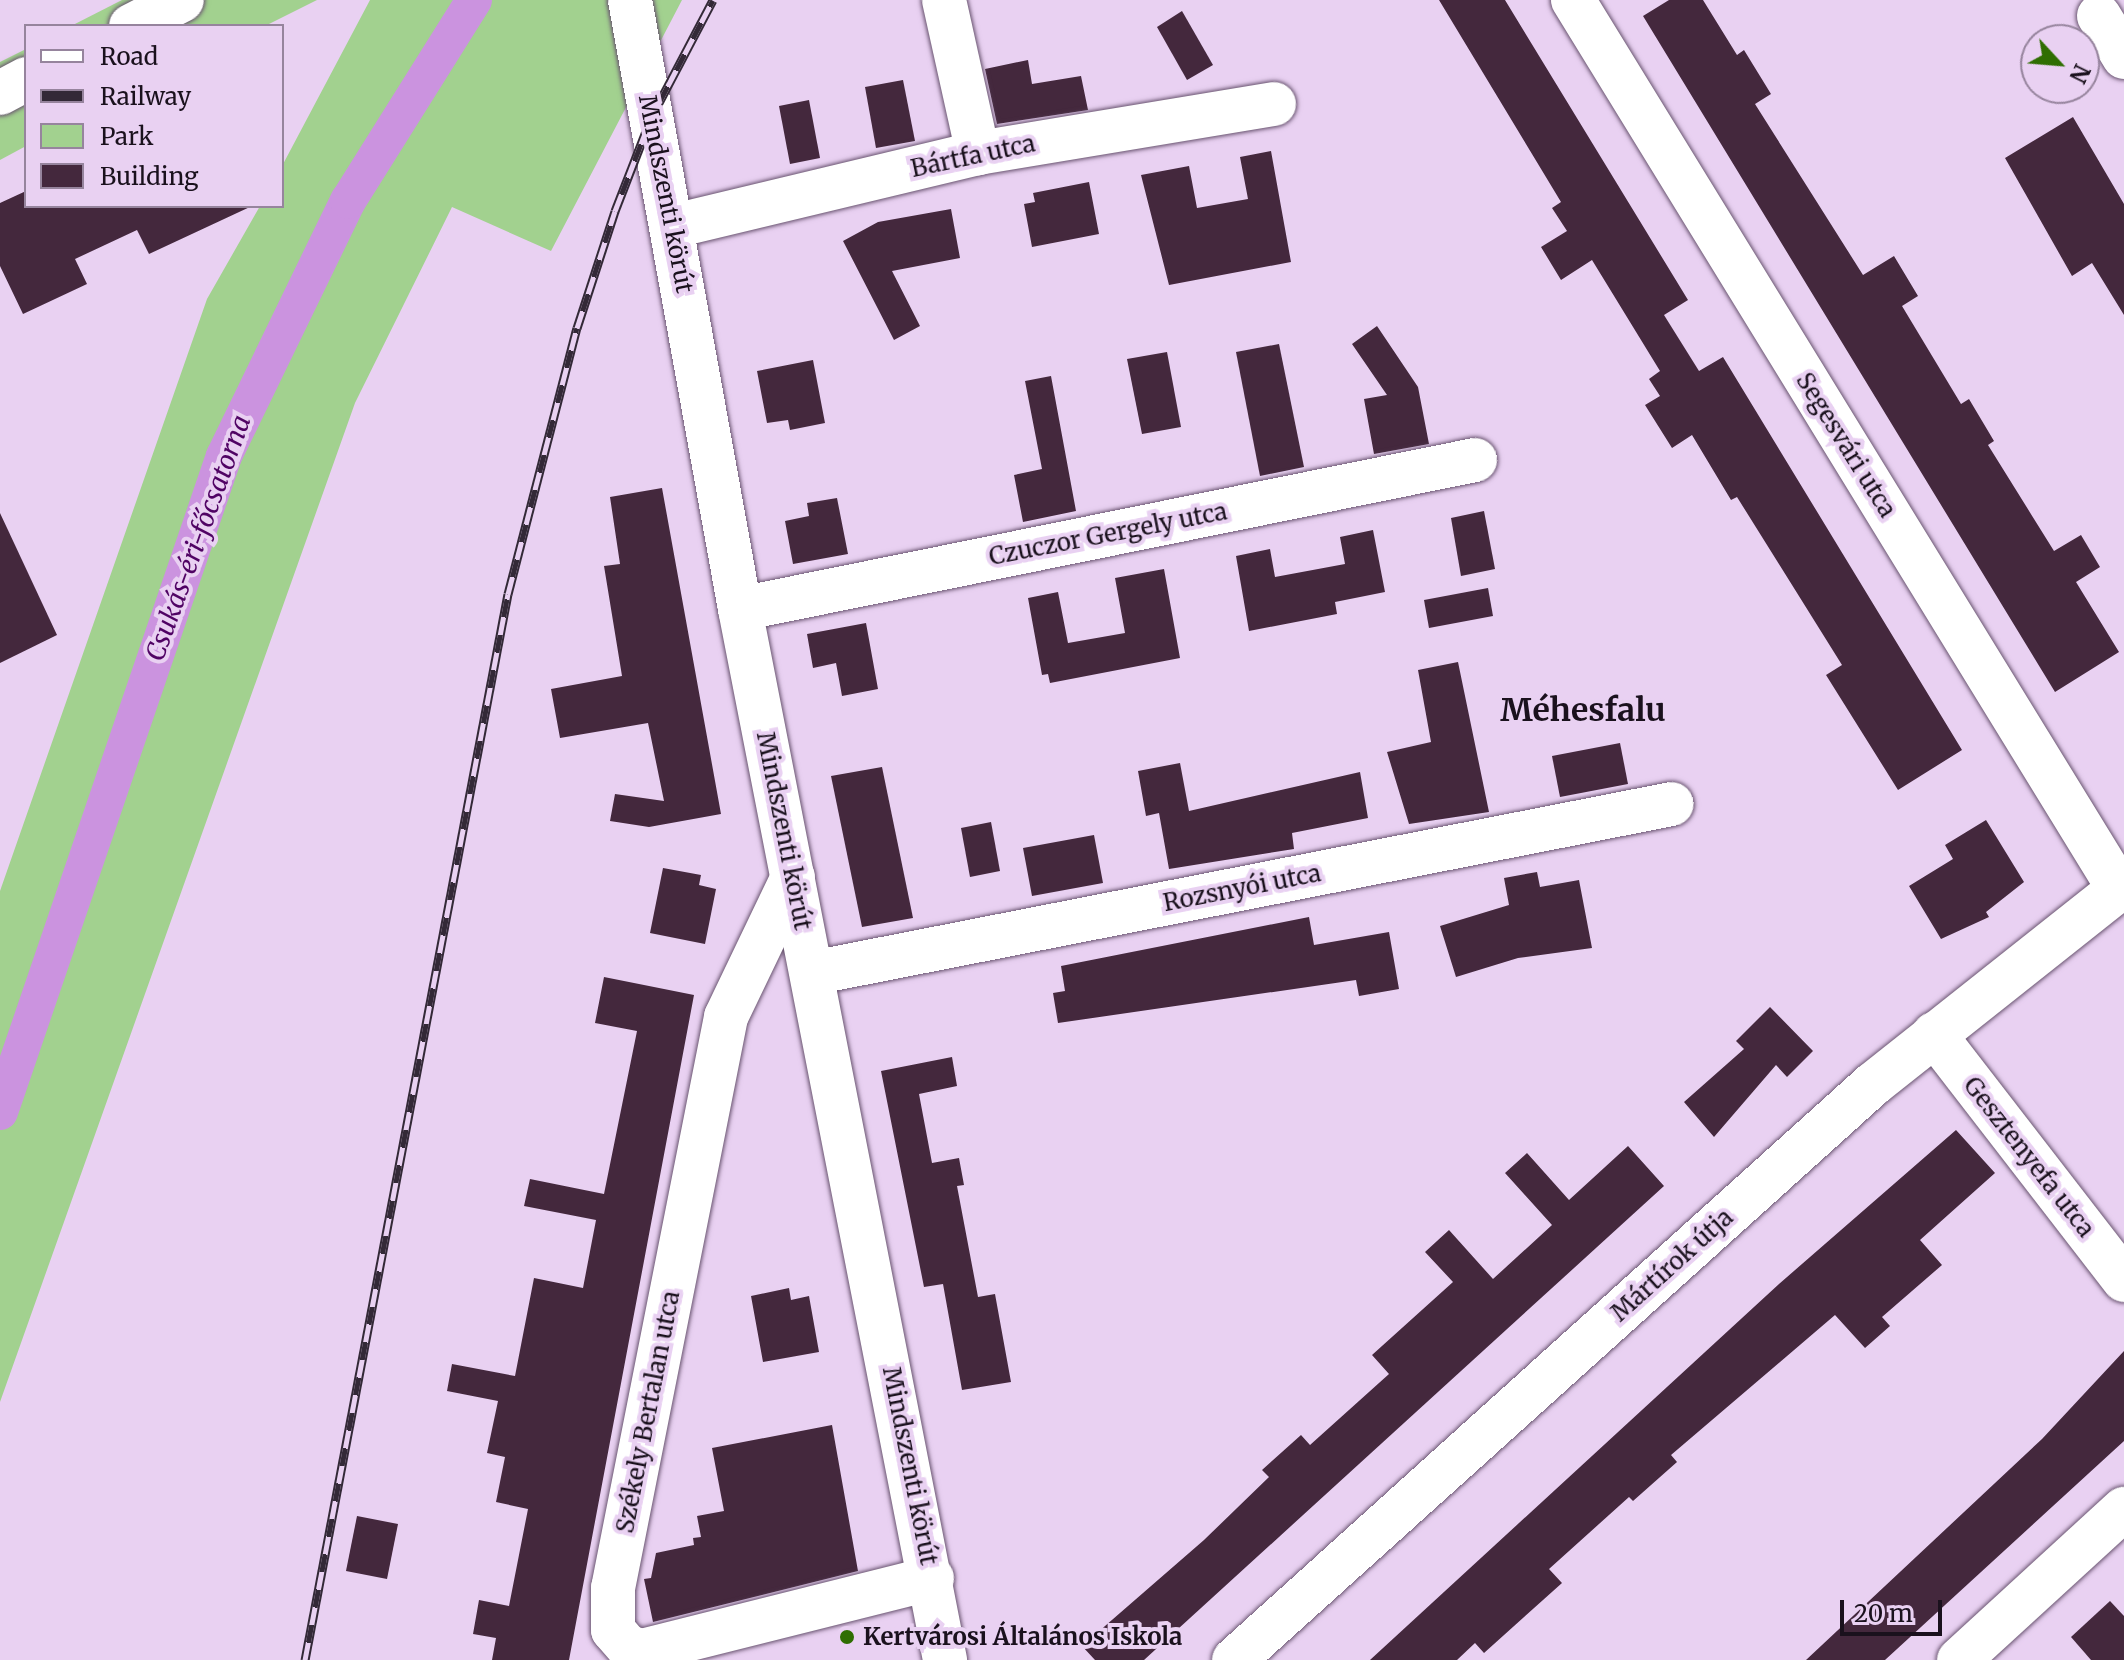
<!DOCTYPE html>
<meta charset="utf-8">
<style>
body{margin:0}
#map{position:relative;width:2124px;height:1660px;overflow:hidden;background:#e9d1f2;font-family:Merriweather,serif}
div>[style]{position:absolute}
.green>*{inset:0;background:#a2d18f}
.canal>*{height:36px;margin:-18px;padding:0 18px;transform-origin:18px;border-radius:18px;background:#cb93df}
.building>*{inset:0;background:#44283d}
.roads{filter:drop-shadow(0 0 2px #695470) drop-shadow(0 0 2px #695470)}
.minor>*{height:44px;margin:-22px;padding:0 22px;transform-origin:22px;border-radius:22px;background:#fff}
.rail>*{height:9px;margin-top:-4.5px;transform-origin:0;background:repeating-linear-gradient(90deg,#e9d1f2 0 18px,#332937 0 36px);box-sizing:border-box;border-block:2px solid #332937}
.dots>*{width:22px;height:22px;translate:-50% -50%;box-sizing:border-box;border:4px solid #e9d1f2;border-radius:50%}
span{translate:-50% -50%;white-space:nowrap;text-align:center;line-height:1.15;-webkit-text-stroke:8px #e9d1f2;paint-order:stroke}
.street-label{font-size:24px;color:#1a111d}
.poi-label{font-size:24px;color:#1a111d;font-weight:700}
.left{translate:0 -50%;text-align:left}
.water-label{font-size:26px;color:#500364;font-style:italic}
.district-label{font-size:32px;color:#1a111d;font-weight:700}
.legend{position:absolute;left:24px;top:24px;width:260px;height:184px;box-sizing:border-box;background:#e9d1f2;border:2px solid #96849d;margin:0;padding:10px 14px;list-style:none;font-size:24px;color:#1a111d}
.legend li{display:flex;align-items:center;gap:16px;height:40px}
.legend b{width:40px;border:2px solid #96849d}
.north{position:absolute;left:2020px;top:24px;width:80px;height:80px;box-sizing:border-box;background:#e9d1f2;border:2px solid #96849d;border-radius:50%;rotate:116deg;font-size:22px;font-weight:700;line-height:32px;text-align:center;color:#1a111d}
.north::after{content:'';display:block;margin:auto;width:28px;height:36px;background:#2f6e02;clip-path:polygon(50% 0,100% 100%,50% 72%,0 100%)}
.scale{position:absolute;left:1840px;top:1600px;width:102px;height:36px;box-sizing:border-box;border:4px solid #1a111d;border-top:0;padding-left:10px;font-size:24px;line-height:28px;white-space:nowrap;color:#1a111d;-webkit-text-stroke:6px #e9d1f2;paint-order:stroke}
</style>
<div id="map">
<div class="green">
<div style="clip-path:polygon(122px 0,317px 0,265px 26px,71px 26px)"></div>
<div style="clip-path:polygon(370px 0,682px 0,551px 251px,452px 207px,355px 403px,0 1402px,0 891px,207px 299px,260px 206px,282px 206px,282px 166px)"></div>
<div style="clip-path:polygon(26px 49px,26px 146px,0 160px,0 62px)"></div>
</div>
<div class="canal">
<div style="left:0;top:1112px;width:693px;rotate:-71.15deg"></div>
<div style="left:224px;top:456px;width:284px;rotate:-64.1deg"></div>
<div style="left:348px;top:201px;width:237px;rotate:-57.9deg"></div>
</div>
<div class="building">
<div style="clip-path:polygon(1439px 0,1505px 0,1688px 300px,1664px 315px,1699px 371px,1723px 357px,1962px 750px,1898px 790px,1826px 675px,1842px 665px,1737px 497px,1731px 500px,1692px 435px,1672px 448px,1645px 405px,1660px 396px,1649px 379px,1660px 371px,1592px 260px,1561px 280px,1541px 247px,1567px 231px,1552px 208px,1561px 202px)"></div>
<div style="clip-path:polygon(1669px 0,1703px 0,1737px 55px,1744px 50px,1771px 94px,1755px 104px,1863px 275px,1894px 256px,1918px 296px,1902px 306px,1961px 404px,1969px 399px,1994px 441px,1988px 445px,2054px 551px,2081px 535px,2100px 567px,2076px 582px,2119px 652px,2055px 692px,1643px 16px)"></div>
<div style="clip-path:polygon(1182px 11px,1213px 65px,1187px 80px,1157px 27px)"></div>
<div style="clip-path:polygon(1028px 60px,1032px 84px,1081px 76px,1088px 110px,997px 124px,985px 69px)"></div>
<div style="clip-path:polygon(903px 80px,915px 141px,876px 148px,865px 87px)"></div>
<div style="clip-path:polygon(809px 100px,820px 158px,790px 164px,779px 106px)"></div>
<div style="clip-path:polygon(2073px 117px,2124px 204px,2124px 315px,2092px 263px,2072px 276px,2005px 158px)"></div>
<div style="clip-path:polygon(1271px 151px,1291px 262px,1169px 285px,1141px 175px,1189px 166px,1197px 208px,1248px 199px,1240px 157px)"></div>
<div style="clip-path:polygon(1089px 182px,1099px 234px,1032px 247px,1024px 204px,1035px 202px,1033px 193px)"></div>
<div style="clip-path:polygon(26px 191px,26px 206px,252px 206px,149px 254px,137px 230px,75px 259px,87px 284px,23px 314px,0 266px,0 203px)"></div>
<div style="clip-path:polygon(951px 209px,960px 258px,892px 271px,920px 326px,894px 340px,843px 241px,878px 222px)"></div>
<div style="clip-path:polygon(1377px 326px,1418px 387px,1429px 444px,1374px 454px,1364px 399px,1387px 395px,1352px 344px)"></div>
<div style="clip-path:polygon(1279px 344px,1304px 467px,1260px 476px,1236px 352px)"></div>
<div style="clip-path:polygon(1167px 352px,1181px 427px,1142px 434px,1127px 359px)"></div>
<div style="clip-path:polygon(813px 360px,825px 423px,790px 430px,788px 420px,767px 423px,757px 371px)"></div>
<div style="clip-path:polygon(1051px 376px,1076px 511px,1023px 522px,1014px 475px,1042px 469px,1025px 381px)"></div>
<div style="clip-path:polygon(662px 488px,721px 814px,649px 827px,610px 821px,615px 794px,664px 801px,648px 723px,560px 738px,551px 689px,622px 676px,604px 566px,620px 564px,610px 497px)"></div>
<div style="clip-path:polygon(837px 498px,848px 554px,793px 564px,785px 521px,809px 516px,807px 503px)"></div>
<div style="clip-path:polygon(1484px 511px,1495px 569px,1461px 576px,1451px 518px)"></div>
<div style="clip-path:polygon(0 513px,57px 635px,0 663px)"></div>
<div style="clip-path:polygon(1373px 530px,1385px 592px,1335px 602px,1337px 614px,1249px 631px,1236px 556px,1270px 549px,1275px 577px,1345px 564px,1340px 537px)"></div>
<div style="clip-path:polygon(1164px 569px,1180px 658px,1050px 683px,1048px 674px,1042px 675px,1028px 598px,1058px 592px,1068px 643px,1125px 633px,1115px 578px)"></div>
<div style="clip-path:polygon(1488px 588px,1493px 616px,1429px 628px,1424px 600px)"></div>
<div style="clip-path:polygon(866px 623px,878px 689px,842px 696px,836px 663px,813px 668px,807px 634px)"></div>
<div style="clip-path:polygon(1458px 662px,1489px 812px,1409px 824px,1387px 752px,1431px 742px,1418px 670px)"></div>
<div style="clip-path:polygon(1620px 743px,1628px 784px,1560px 797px,1552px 756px)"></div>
<div style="clip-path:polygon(1180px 763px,1189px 811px,1360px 772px,1368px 818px,1292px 833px,1294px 849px,1169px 869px,1159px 813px,1146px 816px,1138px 771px)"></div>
<div style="clip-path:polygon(882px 767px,913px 918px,862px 927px,831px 776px)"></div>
<div style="clip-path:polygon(1986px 820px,2024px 882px,1986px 912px,1989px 917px,1941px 939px,1909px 886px,1953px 859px,1945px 845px)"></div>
<div style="clip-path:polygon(991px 822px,1000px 871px,970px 877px,961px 828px)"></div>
<div style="clip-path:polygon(1094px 835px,1103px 883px,1032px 896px,1023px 848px)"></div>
<div style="clip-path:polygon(663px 868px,701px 875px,699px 885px,716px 889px,705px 944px,650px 933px)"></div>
<div style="clip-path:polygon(1537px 872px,1540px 887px,1579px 880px,1592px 948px,1518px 958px,1456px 977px,1440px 926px,1509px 905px,1504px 878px)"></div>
<div style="clip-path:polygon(1309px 917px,1314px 945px,1389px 932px,1399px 989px,1359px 996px,1356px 980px,1058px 1023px,1053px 993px,1065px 991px,1061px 966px)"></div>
<div style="clip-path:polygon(604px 977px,694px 995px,569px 1660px,492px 1660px,496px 1638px,473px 1634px,479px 1600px,509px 1606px,528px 1509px,496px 1502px,505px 1457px,487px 1453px,498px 1401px,447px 1391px,452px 1364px,515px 1376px,534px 1278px,583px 1288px,596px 1220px,524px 1206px,530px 1179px,604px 1194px,637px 1031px,595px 1023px)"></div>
<div style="clip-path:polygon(1770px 1007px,1813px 1051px,1787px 1077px,1776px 1065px,1714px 1137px,1684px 1102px,1744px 1049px,1736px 1041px)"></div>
<div style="clip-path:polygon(952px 1057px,957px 1086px,919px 1094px,932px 1163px,959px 1158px,964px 1185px,957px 1186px,978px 1297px,995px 1294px,1011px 1382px,962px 1390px,943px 1284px,924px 1287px,881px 1071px)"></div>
<div style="clip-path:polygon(1956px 1130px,1995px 1173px,1920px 1240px,1942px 1265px,1882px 1317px,1890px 1326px,1865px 1348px,1835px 1315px,1671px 1455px,1677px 1462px,1633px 1501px,1629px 1497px,1549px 1569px,1562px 1583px,1484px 1653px,1475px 1643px,1457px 1660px,1370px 1660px,1779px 1284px)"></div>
<div style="clip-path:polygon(1628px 1146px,1664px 1186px,1144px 1660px,1095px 1660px,1082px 1646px,1204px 1540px,1269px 1477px,1262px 1470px,1301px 1435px,1310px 1445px,1389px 1374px,1372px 1355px,1453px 1282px,1425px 1252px,1449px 1230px,1493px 1279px,1552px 1225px,1505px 1173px,1527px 1153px,1569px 1200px)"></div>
<div style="clip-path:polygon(789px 1288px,791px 1300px,809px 1296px,819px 1352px,763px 1362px,751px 1296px)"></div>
<div style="clip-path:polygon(2124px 1351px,2124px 1441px,1885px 1660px,1806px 1660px,2042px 1439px)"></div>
<div style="clip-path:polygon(832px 1425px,858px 1571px,653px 1622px,644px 1579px,651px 1578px,656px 1553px,694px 1545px,693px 1538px,701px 1537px,697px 1516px,724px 1511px,712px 1448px)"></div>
<div style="clip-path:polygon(357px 1516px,398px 1524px,387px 1579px,346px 1571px)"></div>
<div style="clip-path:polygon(2110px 1601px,2124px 1616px,2124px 1660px,2091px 1660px,2071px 1637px)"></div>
</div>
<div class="roads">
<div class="minor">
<div style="left:630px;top:0;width:619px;rotate:79.76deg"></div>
<div style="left:740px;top:609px;width:1071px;rotate:78.96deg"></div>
<div style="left:944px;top:0;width:157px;rotate:77.5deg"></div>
<div style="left:1573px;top:0;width:1043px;rotate:58.44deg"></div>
<div style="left:2099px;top:16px;width:48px;rotate:58.6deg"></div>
<div style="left:131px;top:26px;width:57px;rotate:-27deg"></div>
<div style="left:0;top:93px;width:30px;rotate:-28deg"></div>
<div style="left:674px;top:226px;width:313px;rotate:-13.5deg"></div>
<div style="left:978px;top:153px;width:300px;rotate:-9.4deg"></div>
<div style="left:740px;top:609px;width:750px;rotate:-11.46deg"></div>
<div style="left:793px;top:877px;width:155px;rotate:115.6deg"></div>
<div style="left:726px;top:1017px;width:582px;rotate:101.19deg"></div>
<div style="left:613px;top:1588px;width:42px;rotate:90deg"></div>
<div style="left:613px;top:1630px;width:23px;rotate:49deg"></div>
<div style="left:628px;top:1647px;width:15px;rotate:16deg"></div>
<div style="left:642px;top:1651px;width:299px;rotate:-14.1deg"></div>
<div style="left:812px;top:973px;width:876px;rotate:-11.12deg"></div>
<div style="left:1934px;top:1034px;width:311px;rotate:52.3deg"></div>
<div style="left:1234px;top:1660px;width:860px;rotate:-42.03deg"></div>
<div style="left:1873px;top:1084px;width:320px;rotate:-38.4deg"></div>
<div style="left:1959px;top:1660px;width:224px;rotate:-42.5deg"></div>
</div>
</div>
<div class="rail">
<div style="left:305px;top:1660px;width:1085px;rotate:-79.22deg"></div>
<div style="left:508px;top:594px;width:275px;rotate:-75.5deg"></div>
<div style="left:577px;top:328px;width:123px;rotate:-72deg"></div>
<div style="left:615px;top:211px;width:100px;rotate:-68.8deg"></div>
<div style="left:651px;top:118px;width:133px;rotate:-62.3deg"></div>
</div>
<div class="dots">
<div style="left:847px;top:1637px;background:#2f6e02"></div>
</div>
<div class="street-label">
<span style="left:973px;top:156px;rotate:-12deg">Bártfa utca</span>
<span style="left:666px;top:194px;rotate:79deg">Mindszenti körút</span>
<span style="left:1846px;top:445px;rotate:58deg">Segesvári utca</span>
<span style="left:1108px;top:534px;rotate:-11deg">Czuczor Gergely utca</span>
<span style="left:784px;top:831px;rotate:79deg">Mindszenti körút</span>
<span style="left:1242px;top:888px;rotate:-11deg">Rozsnyói utca</span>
<span style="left:2029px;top:1157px;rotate:52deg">Gesztenyefa utca</span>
<span style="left:1672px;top:1265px;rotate:-42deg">Mártírok útja</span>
<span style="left:648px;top:1412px;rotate:-79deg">Székely Bertalan utca</span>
<span style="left:910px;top:1466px;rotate:79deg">Mindszenti körút</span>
</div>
<div class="poi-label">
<span class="left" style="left:863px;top:1637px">Kertvárosi Általános Iskola</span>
</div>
<div class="water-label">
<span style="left:198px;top:538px;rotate:-70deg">Csukás-éri-főcsatorna</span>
</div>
<div class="district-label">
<span style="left:1583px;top:710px">Méhesfalu</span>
</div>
<ul class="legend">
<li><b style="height:10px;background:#fff"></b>Road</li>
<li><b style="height:10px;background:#332937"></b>Railway</li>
<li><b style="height:22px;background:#a2d18f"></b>Park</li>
<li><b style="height:22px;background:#44283d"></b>Building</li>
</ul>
<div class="north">N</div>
<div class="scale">20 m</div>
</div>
